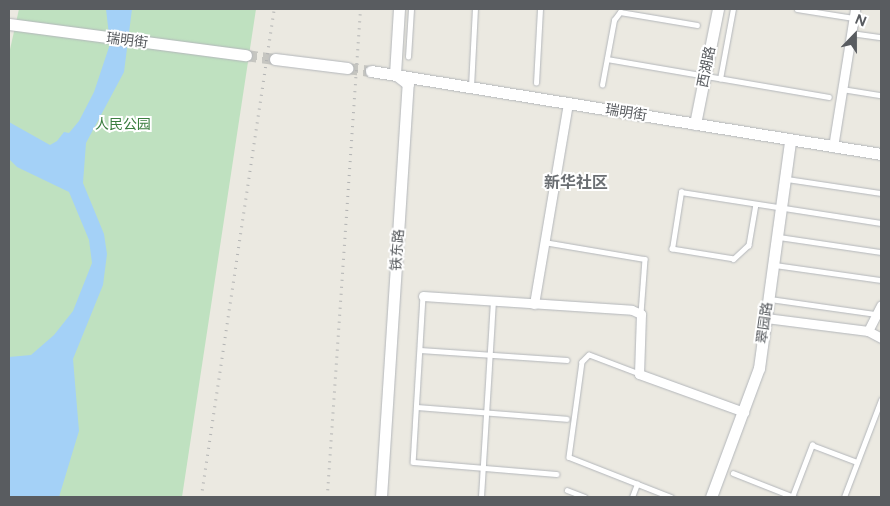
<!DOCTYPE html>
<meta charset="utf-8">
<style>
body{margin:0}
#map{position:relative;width:890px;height:506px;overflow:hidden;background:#ebe9e1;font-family:Figtree,"Noto Sans SC",sans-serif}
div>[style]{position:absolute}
.green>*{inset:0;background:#bfe1c0}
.water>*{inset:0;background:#a4d1f7}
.tertiary-tunnel>*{height:11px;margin-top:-5.5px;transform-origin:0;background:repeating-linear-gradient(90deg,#c6c6c1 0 11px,transparent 0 16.5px)}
.roads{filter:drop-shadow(0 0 1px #b3b6ba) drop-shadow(0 0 1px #b3b6ba)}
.service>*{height:4.5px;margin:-2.25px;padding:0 2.25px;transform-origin:2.25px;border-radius:2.25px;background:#fff}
.minor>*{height:9px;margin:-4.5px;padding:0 4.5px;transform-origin:4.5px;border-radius:4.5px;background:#fff}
.tertiary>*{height:11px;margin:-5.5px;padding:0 5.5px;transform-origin:5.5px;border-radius:5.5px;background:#fff}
.rail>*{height:2.5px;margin-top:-1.25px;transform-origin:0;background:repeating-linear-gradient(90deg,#b1b2b2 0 1px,transparent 0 7px)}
span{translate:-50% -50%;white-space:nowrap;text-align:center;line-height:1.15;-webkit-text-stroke:4px #fff;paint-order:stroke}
.street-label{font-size:14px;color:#595c60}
.park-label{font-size:14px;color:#3b7e40}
.quarter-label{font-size:16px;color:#6a6e72;font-weight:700}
.frame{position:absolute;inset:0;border:10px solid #595c60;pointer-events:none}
.north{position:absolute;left:830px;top:10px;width:50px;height:50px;-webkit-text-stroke:4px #fff;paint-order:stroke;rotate:22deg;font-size:14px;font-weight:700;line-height:20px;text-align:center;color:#595c60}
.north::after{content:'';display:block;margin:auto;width:18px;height:22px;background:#595c60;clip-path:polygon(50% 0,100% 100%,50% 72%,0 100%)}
</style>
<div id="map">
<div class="green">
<div style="clip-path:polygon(19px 9px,256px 9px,182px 497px,9px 497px,9px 54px)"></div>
</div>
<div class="water">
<div style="clip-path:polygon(106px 9px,132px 9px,124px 72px,86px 143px,83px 183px,104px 234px,107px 254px,103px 285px,73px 359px,79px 431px,59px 497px,9px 497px,9px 357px,31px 355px,54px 335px,73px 311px,92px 263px,89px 240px,69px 192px,17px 167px,9px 159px,9px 122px,50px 145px,57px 141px,64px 132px,69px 133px,79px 121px,94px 92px,110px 44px)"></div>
</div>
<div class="tertiary-tunnel">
<div style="left:246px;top:55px;width:29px;rotate:8deg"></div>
<div style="left:347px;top:68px;width:24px;rotate:7deg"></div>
</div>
<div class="roads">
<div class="service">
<div style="left:797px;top:9px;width:57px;rotate:9.1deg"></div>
<div style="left:851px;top:33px;width:30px;rotate:8deg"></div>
<div style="left:408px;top:57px;width:48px;rotate:-86.4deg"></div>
<div style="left:607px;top:59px;width:225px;rotate:9.7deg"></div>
<div style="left:720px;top:79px;width:71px;rotate:-79.5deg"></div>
<div style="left:536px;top:83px;width:74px;rotate:-86.9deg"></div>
<div style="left:602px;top:85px;width:66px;rotate:-79.5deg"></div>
<div style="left:614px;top:20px;width:10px;rotate:-53deg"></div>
<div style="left:620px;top:12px;width:78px;rotate:9.6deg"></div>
<div style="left:471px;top:87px;width:78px;rotate:-87.1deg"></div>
<div style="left:842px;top:89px;width:39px;rotate:9deg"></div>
<div style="left:787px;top:179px;width:95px;rotate:8.5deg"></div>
<div style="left:756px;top:204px;width:42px;rotate:99.7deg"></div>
<div style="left:749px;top:245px;width:21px;rotate:137deg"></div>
<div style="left:734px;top:259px;width:63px;rotate:-170.8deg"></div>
<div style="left:672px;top:249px;width:58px;rotate:-81deg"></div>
<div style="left:681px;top:192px;width:202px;rotate:8.8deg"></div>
<div style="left:779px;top:237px;width:103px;rotate:8.4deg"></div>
<div style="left:544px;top:242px;width:102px;rotate:9.6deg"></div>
<div style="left:645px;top:259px;width:54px;rotate:94.2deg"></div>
<div style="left:775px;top:265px;width:107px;rotate:8.1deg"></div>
<div style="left:423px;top:296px;width:166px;rotate:93.4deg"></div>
<div style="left:413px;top:462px;width:144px;rotate:4.8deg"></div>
<div style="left:770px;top:299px;width:107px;rotate:8.1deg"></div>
<div style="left:420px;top:350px;width:147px;rotate:3.9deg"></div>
<div style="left:639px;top:374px;width:53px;rotate:-159.2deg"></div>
<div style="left:589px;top:355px;width:10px;rotate:135deg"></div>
<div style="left:582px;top:362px;width:96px;rotate:97.8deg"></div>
<div style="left:569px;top:457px;width:110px;rotate:21.4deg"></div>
<div style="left:416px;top:407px;width:151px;rotate:4.5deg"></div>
<div style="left:733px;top:473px;width:66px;rotate:21.5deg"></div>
<div style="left:567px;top:490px;width:19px;rotate:21deg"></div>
<div style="left:481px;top:497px;width:196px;rotate:-86.5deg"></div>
<div style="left:632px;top:497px;width:14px;rotate:-69deg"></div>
<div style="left:792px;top:497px;width:56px;rotate:-69deg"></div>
<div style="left:812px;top:445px;width:48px;rotate:20.7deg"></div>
<div style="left:844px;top:497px;width:104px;rotate:-69.1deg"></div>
</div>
<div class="minor">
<div style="left:833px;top:147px;width:140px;rotate:-80.9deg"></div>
<div style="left:423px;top:296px;width:209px;rotate:3.8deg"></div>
<div style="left:632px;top:310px;width:10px;rotate:24deg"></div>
<div style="left:641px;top:314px;width:60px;rotate:91.9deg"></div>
<div style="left:639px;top:374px;width:112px;rotate:19.9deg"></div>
<div style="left:534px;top:304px;width:204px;rotate:-80.4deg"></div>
<div style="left:766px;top:318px;width:103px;rotate:7.3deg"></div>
<div style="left:868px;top:331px;width:15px;rotate:28deg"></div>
<div style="left:868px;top:331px;width:29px;rotate:-63deg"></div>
</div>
<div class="tertiary">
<div style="left:9px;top:24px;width:239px;rotate:7.5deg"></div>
<div style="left:275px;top:59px;width:73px;rotate:7.1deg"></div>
<div style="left:371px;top:71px;width:517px;rotate:9.24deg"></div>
<div style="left:695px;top:124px;width:117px;rotate:-78.7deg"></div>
<div style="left:381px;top:497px;width:414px;rotate:-86.3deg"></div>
<div style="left:408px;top:84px;width:16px;rotate:-142deg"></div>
<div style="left:395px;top:74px;width:65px;rotate:-86.5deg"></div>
<div style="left:711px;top:497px;width:138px;rotate:-69.6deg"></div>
<div style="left:759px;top:368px;width:229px;rotate:-82.2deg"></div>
</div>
</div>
<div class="rail">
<div style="left:201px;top:497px;width:493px;rotate:-81.5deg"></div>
<div style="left:327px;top:497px;width:489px;rotate:-86.1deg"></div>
</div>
<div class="street-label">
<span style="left:127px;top:41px;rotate:7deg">瑞明街</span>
<span style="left:707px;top:67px;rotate:-79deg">西湖路</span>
<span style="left:626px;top:113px;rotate:9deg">瑞明街</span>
<span style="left:398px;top:250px;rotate:-86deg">铁东路</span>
<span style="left:765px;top:323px;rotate:-82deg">翠园路</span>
</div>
<div class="park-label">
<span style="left:123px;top:125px">人民公园</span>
</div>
<div class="quarter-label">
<span style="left:576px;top:183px">新华社区</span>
</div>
<div class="frame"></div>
<div class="north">N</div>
</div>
